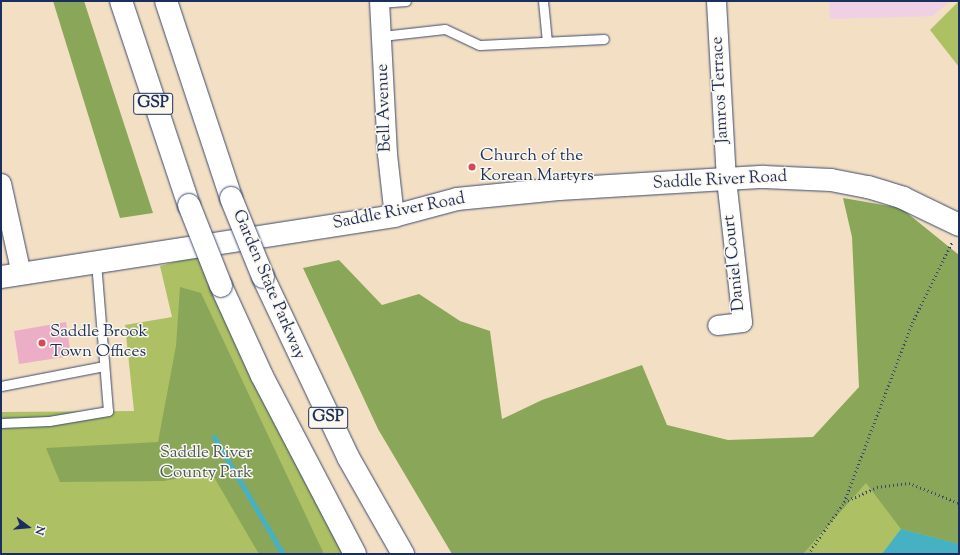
<!DOCTYPE html>
<style>
body{margin:0}
#map{position:relative;width:960px;height:555px;overflow:hidden;background:#f3dfc3;font-family:"Sorts Mill Goudy",serif}
div>[style]{position:absolute}
.built>*{inset:0;background:#f0d0e5}
.green>*{inset:0;background:#adc063}
.forest>*{inset:0;background:#8aa659}
.water>*{inset:0;background:#45b1c3}
.stream>*{height:5px;margin:-2.5px;padding:0 2.5px;transform-origin:2.5px;border-radius:2.5px;background:#45b1c3}
.building>*{inset:0;background:#ecaec6}
.path>*{height:2.5px;margin-top:-1.25px;transform-origin:0;background:repeating-linear-gradient(90deg,#3b496d 0 1px,transparent 0 4px)}
.roads{filter:drop-shadow(0 0 1px #3b496d) drop-shadow(0 0 1px #3b496d)}
.lane>*{height:9px;margin:-4.5px;padding:0 4.5px;transform-origin:4.5px;border-radius:4.5px;background:#fff}
.street>*{height:19px;margin:-9.5px;padding:0 9.5px;transform-origin:9.5px;border-radius:9.5px;background:#fff}
.secondary>*{height:22px;margin:-11px;padding:0 11px;transform-origin:11px;border-radius:11px;background:#fff}
.highway>*{height:22px;margin:-11px;padding:0 11px;transform-origin:11px;border-radius:11px;background:#fff}
.bridges{filter:drop-shadow(0 0 1px #3b496d) drop-shadow(0 0 1px #3b496d)}
.highway-bridge>*{height:22px;margin:-11px;padding:0 11px;transform-origin:11px;border-radius:11px;background:#fff}
.dots>*{width:11px;height:11px;translate:-50% -50%;box-sizing:border-box;border:2px solid #fbf7ec;border-radius:50%}
span{translate:-50% -50%;white-space:nowrap;text-align:center;line-height:1.15;-webkit-text-stroke:3px #fbf7ec;paint-order:stroke}
.shield-label span{padding:1px 3px;background:#fbf7ec;border:1px solid;border-radius:3px;-webkit-text-stroke-width:0}
.shield-label{font-size:16px;color:#1b2f5e;font-weight:700}
.street-label{font-size:17px;color:#1b2f5e}
.poi-label{font-size:17px;color:#1b2f5e}
.left{translate:0 -50%;text-align:left}
.park-label{font-size:17px;color:#475a60}
.frame{position:absolute;inset:0;border:2px solid #1b2f5e;pointer-events:none}
.north{position:absolute;left:8px;top:507px;width:40px;height:40px;-webkit-text-stroke:3px #fbf7ec;paint-order:stroke;rotate:106deg;font-size:11px;font-weight:700;line-height:16px;text-align:center;color:#1b2f5e}
.north::after{content:'';display:block;margin:auto;width:14px;height:18px;background:#1b2f5e;clip-path:polygon(50% 0,100% 100%,50% 72%,0 100%)}
</style>
<div id="map">
<div class="built">
<div style="clip-path:polygon(829px 1px,950px 1px,933px 16px,830px 19px)"></div>
</div>
<div class="green">
<div style="clip-path:polygon(959px 1px,959px 67px,930px 30px)"></div>
<div style="clip-path:polygon(208px 253px,350px 554px,1px 554px,1px 412px,134px 411px,125px 325px,172px 317px,160px 266px)"></div>
<div style="clip-path:polygon(848px 432px,959px 454px,959px 554px,715px 554px)"></div>
</div>
<div class="forest">
<div style="clip-path:polygon(53px 1px,84px 1px,153px 213px,120px 218px)"></div>
<div style="clip-path:polygon(843px 198px,901px 208px,959px 255px,959px 544px,901px 529px,866px 483px,803px 554px,452px 554px,378px 429px,303px 268px,339px 260px,382px 305px,419px 294px,460px 321px,490px 331px,502px 419px,542px 400px,642px 365px,667px 425px,728px 440px,813px 437px,859px 387px,852px 237px)"></div>
<div style="clip-path:polygon(180px 287px,201px 293px,324px 554px,259px 554px,211px 472px,164px 481px,60px 482px,46px 448px,158px 442px,176px 346px)"></div>
</div>
<div class="water">
<div style="clip-path:polygon(901px 529px,959px 544px,959px 554px,882px 554px)"></div>
</div>
<div class="stream">
<div style="left:214px;top:437px;width:136px;rotate:59.5deg"></div>
</div>
<div class="building">
<div style="clip-path:polygon(66px 322px,71px 356px,19px 364px,14px 331px)"></div>
</div>
<div class="path">
<div style="left:844px;top:502px;width:191px;rotate:-69.2deg"></div>
<div style="left:912px;top:323px;width:90px;rotate:-63.7deg"></div>
<div style="left:808px;top:554px;width:63px;rotate:-55.3deg"></div>
<div style="left:844px;top:502px;width:36px;rotate:-24deg"></div>
<div style="left:877px;top:487px;width:32px;rotate:-7deg"></div>
<div style="left:909px;top:483px;width:54px;rotate:21.8deg"></div>
</div>
<div class="roads">
<div class="lane">
<div style="left:543px;top:1px;width:41px;rotate:84.4deg"></div>
<div style="left:379px;top:3px;width:27px;rotate:-4deg"></div>
<div style="left:382px;top:36px;width:63px;rotate:-6.3deg"></div>
<div style="left:445px;top:29px;width:38px;rotate:25deg"></div>
<div style="left:480px;top:45px;width:124px;rotate:-2.8deg"></div>
<div style="left:1px;top:386px;width:105px;rotate:-11deg"></div>
<div style="left:1px;top:423px;width:48px;rotate:-2.4deg"></div>
<div style="left:49px;top:421px;width:60px;rotate:-9.6deg"></div>
<div style="left:108px;top:411px;width:149px;rotate:-94.6deg"></div>
</div>
<div class="street">
<div style="left:379px;top:1px;width:153px;rotate:87deg"></div>
<div style="left:387px;top:154px;width:62px;rotate:83.6deg"></div>
<div style="left:716px;top:1px;width:178px;rotate:86.8deg"></div>
<div style="left:726px;top:179px;width:144px;rotate:83.6deg"></div>
<div style="left:742px;top:322px;width:25px;rotate:173deg"></div>
<div style="left:1px;top:183px;width:93px;rotate:77.6deg"></div>
</div>
<div class="secondary">
<div style="left:1px;top:277px;width:398px;rotate:-8.8deg"></div>
<div style="left:394px;top:216px;width:65px;rotate:-15.1deg"></div>
<div style="left:457px;top:199px;width:102px;rotate:-5.6deg"></div>
<div style="left:559px;top:189px;width:205px;rotate:-3.4deg"></div>
<div style="left:764px;top:177px;width:67px;rotate:2.6deg"></div>
<div style="left:831px;top:180px;width:38px;rotate:11deg"></div>
<div style="left:868px;top:187px;width:37px;rotate:17deg"></div>
<div style="left:903px;top:198px;width:62px;rotate:25.7deg"></div>
</div>
<div class="highway">
<div style="left:121px;top:1px;width:215px;rotate:71.6deg"></div>
<div style="left:166px;top:1px;width:207px;rotate:71.7deg"></div>
<div style="left:263px;top:277px;width:199px;rotate:64.7deg"></div>
<div style="left:348px;top:457px;width:112px;rotate:60.4deg"></div>
<div style="left:221px;top:286px;width:99px;rotate:65.5deg"></div>
<div style="left:262px;top:376px;width:201px;rotate:62.4deg"></div>
</div>
</div>
<div class="bridges">
<div class="highway-bridge">
<div style="left:231px;top:198px;width:85px;rotate:67.9deg"></div>
<div style="left:189px;top:205px;width:87px;rotate:68.4deg"></div>
</div>
</div>
<div class="dots">
<div style="left:472px;top:167px;background:#d1495b"></div>
<div style="left:42px;top:343px;background:#d1495b"></div>
</div>
<div class="shield-label">
<span style="left:153px;top:104px">GSP</span>
<span style="left:328px;top:418px">GSP</span>
</div>
<div class="street-label">
<span style="left:721px;top:90px;rotate:-93deg">Jamros Terrace</span>
<span style="left:385px;top:108px;rotate:-92deg">Bell Avenue</span>
<span style="left:720px;top:181px;rotate:-3deg">Saddle River Road</span>
<span style="left:399px;top:212px;rotate:-11deg">Saddle River Road</span>
<span style="left:735px;top:263px;rotate:-96deg">Daniel Court</span>
<span style="left:268px;top:285px;rotate:67deg">Garden State Parkway</span>
</div>
<div class="poi-label">
<span class="left" style="left:480px;top:167px">Church of the<br>Korean Martyrs</span>
<span class="left" style="left:50px;top:343px">Saddle Brook<br>Town Offices</span>
</div>
<div class="park-label">
<span style="left:206px;top:464px">Saddle River<br>County Park</span>
</div>
<div class="frame"></div>
<div class="north">N</div>
</div>
